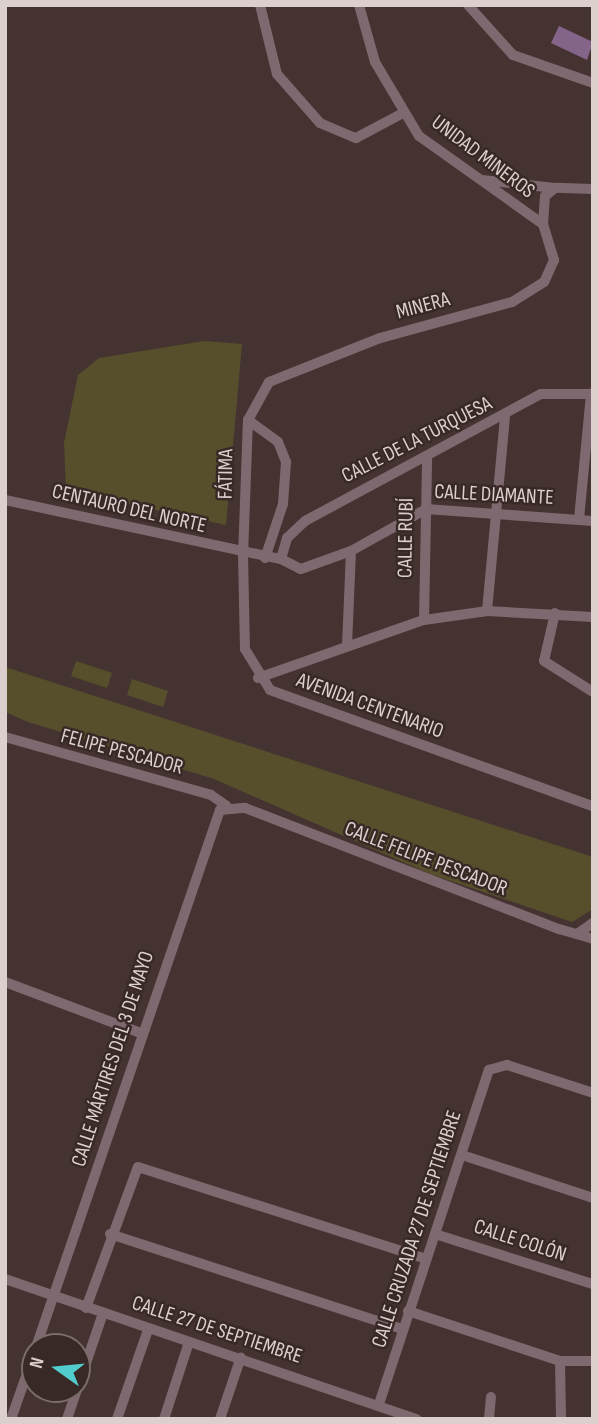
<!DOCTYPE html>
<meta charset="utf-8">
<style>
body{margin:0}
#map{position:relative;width:598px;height:1424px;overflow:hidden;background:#443330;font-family:"Sofia Sans Condensed",sans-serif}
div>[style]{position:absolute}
.green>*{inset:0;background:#574f2c}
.water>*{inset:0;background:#846488}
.minor>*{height:10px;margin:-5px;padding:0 5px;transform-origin:5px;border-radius:5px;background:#7f6970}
span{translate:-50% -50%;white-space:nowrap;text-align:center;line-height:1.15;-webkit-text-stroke:5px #392926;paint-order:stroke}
.street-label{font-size:21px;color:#dbd0ce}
.frame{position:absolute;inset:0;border:7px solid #dbd0ce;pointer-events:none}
.north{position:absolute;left:21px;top:1333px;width:70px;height:70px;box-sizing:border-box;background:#392926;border:2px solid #7a6c69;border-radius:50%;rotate:285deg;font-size:19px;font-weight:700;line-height:28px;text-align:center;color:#dbd0ce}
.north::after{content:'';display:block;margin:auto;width:24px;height:32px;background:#52cdcd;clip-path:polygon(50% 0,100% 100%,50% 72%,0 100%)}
</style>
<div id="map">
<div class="green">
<div style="clip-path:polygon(204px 341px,242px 344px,226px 525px,66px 491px,64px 443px,78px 375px,99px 358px)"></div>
<div style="clip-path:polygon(76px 661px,112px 673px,107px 688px,71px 676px)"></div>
<div style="clip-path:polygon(5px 667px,593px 857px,593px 909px,572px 922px,430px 874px,214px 779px,28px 722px,5px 712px)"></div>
<div style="clip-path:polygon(132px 679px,168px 691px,163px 707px,127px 695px)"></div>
</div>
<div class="water">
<div style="clip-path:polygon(559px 26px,593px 42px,587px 60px,551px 43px)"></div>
</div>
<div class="minor">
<div style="left:260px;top:5px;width:71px;rotate:76.2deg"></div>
<div style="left:277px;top:74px;width:65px;rotate:48.7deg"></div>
<div style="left:320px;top:123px;width:39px;rotate:23deg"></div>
<div style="left:356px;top:138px;width:53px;rotate:-28deg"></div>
<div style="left:359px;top:5px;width:59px;rotate:74.3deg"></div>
<div style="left:375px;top:62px;width:86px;rotate:59.3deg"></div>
<div style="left:419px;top:136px;width:152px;rotate:35.4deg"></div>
<div style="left:468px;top:5px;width:67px;rotate:48deg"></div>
<div style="left:513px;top:55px;width:85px;rotate:19.3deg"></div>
<div style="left:482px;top:180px;width:73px;rotate:6.3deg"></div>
<div style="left:593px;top:189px;width:38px;rotate:-178deg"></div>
<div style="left:555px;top:188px;width:13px;rotate:141deg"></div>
<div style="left:545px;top:196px;width:28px;rotate:94deg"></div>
<div style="left:543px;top:224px;width:38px;rotate:73deg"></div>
<div style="left:554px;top:260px;width:24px;rotate:114deg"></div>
<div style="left:544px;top:282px;width:38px;rotate:148deg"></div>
<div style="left:512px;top:302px;width:137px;rotate:164.7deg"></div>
<div style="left:380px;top:338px;width:119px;rotate:158.4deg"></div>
<div style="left:269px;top:382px;width:43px;rotate:118.9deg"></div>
<div style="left:248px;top:420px;width:135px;rotate:92.1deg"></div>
<div style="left:243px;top:555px;width:94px;rotate:88.8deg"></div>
<div style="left:245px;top:649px;width:48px;rotate:58.6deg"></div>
<div style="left:270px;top:690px;width:343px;rotate:19.8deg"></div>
<div style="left:248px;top:420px;width:37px;rotate:36deg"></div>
<div style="left:278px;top:442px;width:22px;rotate:68deg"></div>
<div style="left:286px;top:462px;width:42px;rotate:94.1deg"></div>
<div style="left:283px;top:504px;width:57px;rotate:108.4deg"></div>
<div style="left:5px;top:500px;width:282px;rotate:12.1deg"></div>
<div style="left:281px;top:559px;width:22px;rotate:27deg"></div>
<div style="left:301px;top:569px;width:53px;rotate:-19.8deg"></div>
<div style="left:351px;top:551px;width:86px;rotate:-29.2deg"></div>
<div style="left:426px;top:509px;width:167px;rotate:4.1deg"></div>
<div style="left:579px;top:519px;width:126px;rotate:-84.5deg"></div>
<div style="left:281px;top:559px;width:22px;rotate:-74deg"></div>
<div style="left:287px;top:538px;width:25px;rotate:-43deg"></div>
<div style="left:305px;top:521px;width:268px;rotate:-28.3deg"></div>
<div style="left:541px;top:394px;width:52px"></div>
<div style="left:487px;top:611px;width:194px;rotate:-84.7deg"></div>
<div style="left:555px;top:613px;width:49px;rotate:102.9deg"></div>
<div style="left:544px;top:661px;width:58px;rotate:32.3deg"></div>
<div style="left:424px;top:620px;width:163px;rotate:-88.9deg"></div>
<div style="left:347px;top:646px;width:95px;rotate:-87.6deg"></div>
<div style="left:258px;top:678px;width:176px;rotate:-19.3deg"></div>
<div style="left:424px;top:620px;width:64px;rotate:-8.1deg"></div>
<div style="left:487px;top:611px;width:106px;rotate:3.2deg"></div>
<div style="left:5px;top:737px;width:214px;rotate:15.7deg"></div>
<div style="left:211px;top:795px;width:19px;rotate:35deg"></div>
<div style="left:577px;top:934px;width:17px;rotate:17deg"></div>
<div style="left:5px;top:982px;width:147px;rotate:20.6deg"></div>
<div style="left:462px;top:1155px;width:138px;rotate:18.2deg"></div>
<div style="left:110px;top:1234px;width:308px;rotate:18deg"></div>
<div style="left:435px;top:1234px;width:166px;rotate:17.6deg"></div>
<div style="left:5px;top:1279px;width:435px;rotate:18.8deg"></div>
<div style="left:86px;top:1308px;width:150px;rotate:-69.8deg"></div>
<div style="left:138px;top:1167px;width:302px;rotate:17.7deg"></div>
<div style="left:408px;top:1311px;width:160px;rotate:18.2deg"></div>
<div style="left:560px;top:1361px;width:33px"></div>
<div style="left:36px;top:1347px;width:568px;rotate:-71.09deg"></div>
<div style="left:220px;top:810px;width:25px;rotate:-5deg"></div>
<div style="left:245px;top:808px;width:337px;rotate:21.1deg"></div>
<div style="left:559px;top:929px;width:19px;rotate:16deg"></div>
<div style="left:577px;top:934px;width:19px;rotate:-35deg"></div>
<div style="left:560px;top:1361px;width:58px;rotate:89deg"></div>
<div style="left:379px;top:1404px;width:352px;rotate:-71.8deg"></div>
<div style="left:489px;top:1070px;width:19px;rotate:-16deg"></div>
<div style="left:507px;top:1065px;width:90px;rotate:18deg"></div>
<div style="left:11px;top:1419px;width:72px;rotate:-70.6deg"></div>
<div style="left:67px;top:1419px;width:112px;rotate:-71.2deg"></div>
<div style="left:117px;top:1419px;width:94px;rotate:-70.8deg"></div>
<div style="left:164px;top:1419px;width:81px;rotate:-72deg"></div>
<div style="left:220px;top:1419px;width:65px;rotate:-71.3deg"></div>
<div style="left:489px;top:1419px;width:22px;rotate:-85deg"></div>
</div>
<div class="street-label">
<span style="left:483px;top:157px;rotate:37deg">UNIDAD MINEROS</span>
<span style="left:423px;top:306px;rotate:-15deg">MINERA</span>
<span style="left:417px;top:440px;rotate:-27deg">CALLE DE LA TURQUESA</span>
<span style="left:226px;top:474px;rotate:-89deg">FÁTIMA</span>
<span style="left:494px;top:495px;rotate:3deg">CALLE DIAMANTE</span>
<span style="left:129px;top:509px;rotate:13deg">CENTAURO DEL NORTE</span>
<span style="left:406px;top:538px;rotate:-89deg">CALLE RUBÍ</span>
<span style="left:370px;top:706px;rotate:20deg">AVENIDA CENTENARIO</span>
<span style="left:122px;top:752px;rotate:15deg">FELIPE PESCADOR</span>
<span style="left:426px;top:859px;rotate:21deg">CALLE FELIPE PESCADOR</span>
<span style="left:113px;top:1059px;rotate:-72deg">CALLE MÁRTIRES DEL 3 DE MAYO</span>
<span style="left:417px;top:1229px;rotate:-72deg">CALLE CRUZADA 27 DE SEPTIEMBRE</span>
<span style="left:520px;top:1241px;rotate:18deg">CALLE COLÓN</span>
<span style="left:217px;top:1330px;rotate:18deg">CALLE 27 DE SEPTIEMBRE</span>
</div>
<div class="frame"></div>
<div class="north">N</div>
</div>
